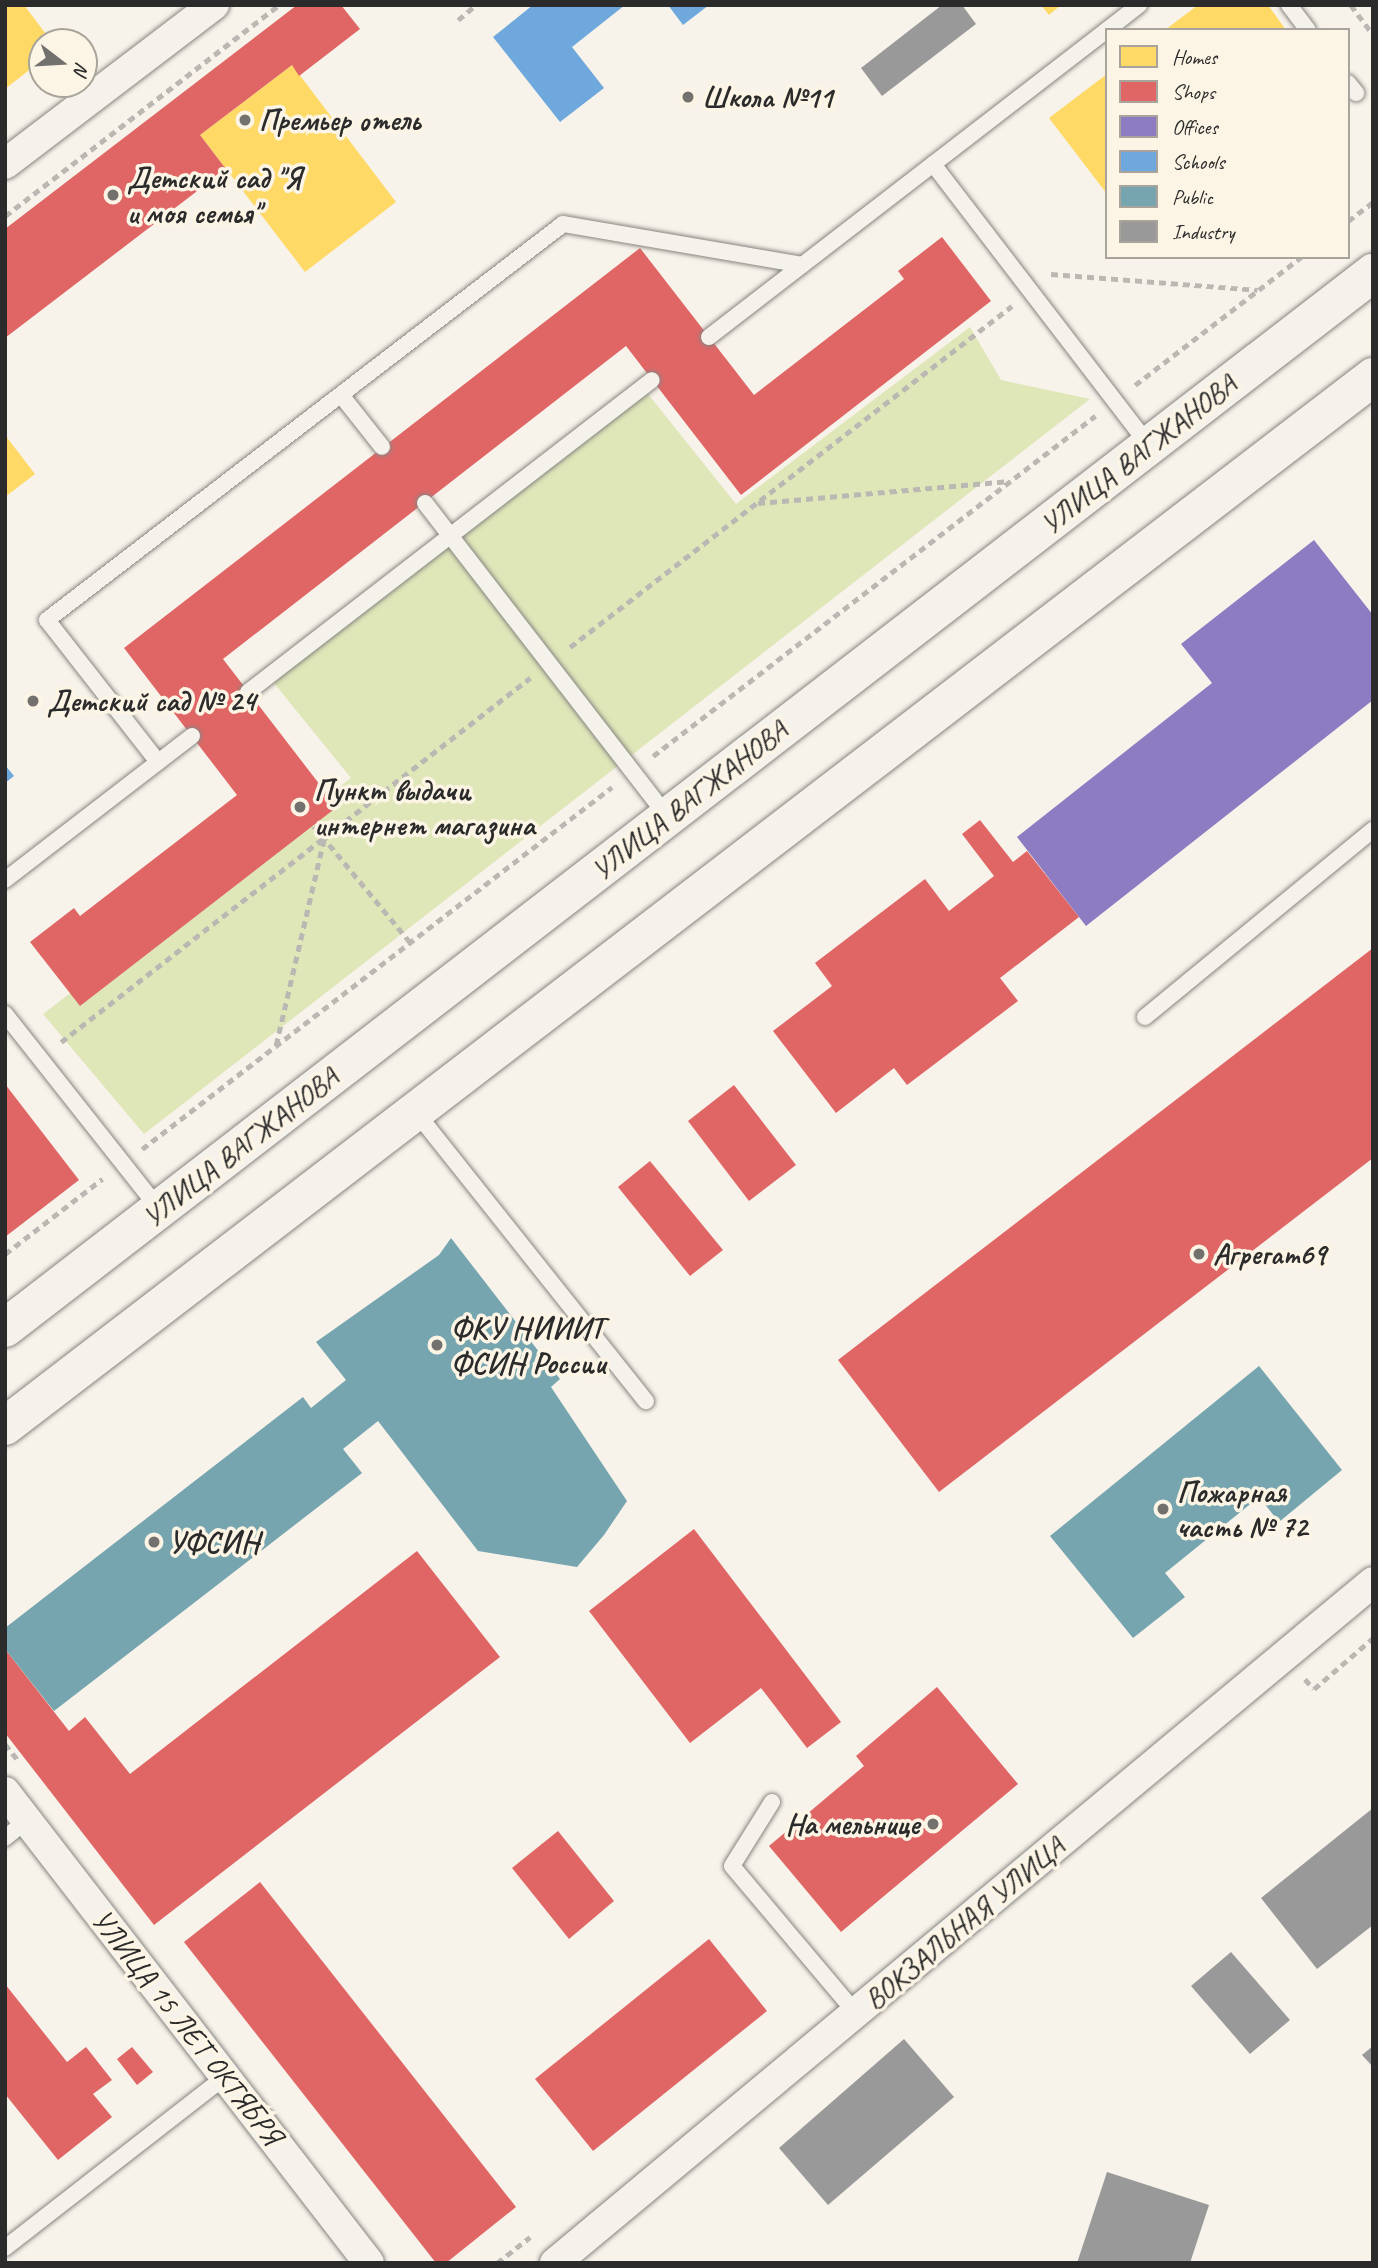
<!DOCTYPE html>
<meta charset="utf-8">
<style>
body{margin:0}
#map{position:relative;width:1378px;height:2268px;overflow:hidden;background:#f7f3ea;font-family:Caveat,sans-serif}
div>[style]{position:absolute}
.green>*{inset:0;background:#dfe6b8}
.homes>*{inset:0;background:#ffd966}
.shops>*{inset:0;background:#e06666}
.offices>*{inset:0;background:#8e7cc3}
.schools>*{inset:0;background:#6fa8dc}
.public>*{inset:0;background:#76a5af}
.industry>*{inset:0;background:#999}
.path>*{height:4.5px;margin-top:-2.25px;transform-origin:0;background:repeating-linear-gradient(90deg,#bbb8b4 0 7px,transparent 0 12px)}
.roads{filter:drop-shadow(0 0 2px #878581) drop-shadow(0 0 2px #878581)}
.lane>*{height:16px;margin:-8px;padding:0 8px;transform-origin:8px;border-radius:8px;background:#f5f2ec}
.street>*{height:30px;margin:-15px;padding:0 15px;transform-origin:15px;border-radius:15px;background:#f5f2ec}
.primary>*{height:38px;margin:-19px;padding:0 19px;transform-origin:19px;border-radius:19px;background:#f5f2ec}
.dots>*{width:19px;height:19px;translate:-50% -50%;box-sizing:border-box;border:4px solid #fcf5e5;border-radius:50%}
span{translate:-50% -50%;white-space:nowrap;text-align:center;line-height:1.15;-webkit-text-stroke:7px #fcf5e5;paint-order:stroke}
.poi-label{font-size:30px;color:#2b2b2b;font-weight:700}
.left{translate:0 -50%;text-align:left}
.right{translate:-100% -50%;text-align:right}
.street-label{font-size:30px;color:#2b2b2b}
.frame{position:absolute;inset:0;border:7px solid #2b2b2b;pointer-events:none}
.legend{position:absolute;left:1105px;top:28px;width:245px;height:231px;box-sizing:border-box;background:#fcf5e5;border:2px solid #a8a49b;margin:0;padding:9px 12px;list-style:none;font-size:21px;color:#2b2b2b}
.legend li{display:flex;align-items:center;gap:14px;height:35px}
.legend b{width:35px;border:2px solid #a8a49b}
.north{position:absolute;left:28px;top:28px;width:70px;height:70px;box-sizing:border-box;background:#fcf5e5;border:2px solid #a8a49b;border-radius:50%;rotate:107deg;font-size:19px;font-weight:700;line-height:28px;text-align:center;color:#2b2b2b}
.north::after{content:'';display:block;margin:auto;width:24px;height:32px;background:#72716e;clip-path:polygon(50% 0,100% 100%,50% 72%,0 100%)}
</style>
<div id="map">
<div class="green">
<div style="clip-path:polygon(970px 327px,1001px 380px,1090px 399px,144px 1134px,43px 1014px,351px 778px,265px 672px,640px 384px,736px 504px)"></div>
</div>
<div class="homes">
<div style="clip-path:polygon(5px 5px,24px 5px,52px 42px,42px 42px,31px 57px,37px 64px,5px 89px)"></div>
<div style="clip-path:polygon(1041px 5px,1061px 5px,1049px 15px)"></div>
<div style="clip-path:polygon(1198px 5px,1268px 5px,1286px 30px,1165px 30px)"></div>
<div style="clip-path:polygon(292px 65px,396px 202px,305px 272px,200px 135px)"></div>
<div style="clip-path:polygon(1107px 74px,1107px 194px,1049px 118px)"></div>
<div style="clip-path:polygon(5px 435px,35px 474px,5px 497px)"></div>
</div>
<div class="shops">
<div style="clip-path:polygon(297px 5px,341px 5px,360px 29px,299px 76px,292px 65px,200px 135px,226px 169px,5px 338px,5px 229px)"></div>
<div style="clip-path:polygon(942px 237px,991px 301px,741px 495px,626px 346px,223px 659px,337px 807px,80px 1006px,30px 942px,74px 908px,80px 916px,237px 795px,124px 648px,640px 248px,754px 395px,904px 279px,898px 271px)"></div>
<div style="clip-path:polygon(980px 820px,1013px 862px,1027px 851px,1079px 917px,1000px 978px,1018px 1001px,907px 1085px,894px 1068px,836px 1113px,773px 1031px,832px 986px,815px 963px,925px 879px,949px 911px,994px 876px,962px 834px)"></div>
<div style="clip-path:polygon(1373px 948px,1373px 1158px,939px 1492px,838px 1360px)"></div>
<div style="clip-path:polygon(5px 1084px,79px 1180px,5px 1237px)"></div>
<div style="clip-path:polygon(734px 1085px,796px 1165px,749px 1201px,688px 1121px)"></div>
<div style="clip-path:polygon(650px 1161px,723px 1250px,690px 1276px,618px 1187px)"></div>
<div style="clip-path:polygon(694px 1529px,841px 1722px,807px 1748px,761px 1688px,690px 1743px,589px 1611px)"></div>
<div style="clip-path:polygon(417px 1551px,500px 1657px,154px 1925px,5px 1733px,5px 1649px,69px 1731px,85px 1717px,130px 1774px)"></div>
<div style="clip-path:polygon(937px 1687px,1018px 1784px,841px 1932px,769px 1846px,864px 1766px,856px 1756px)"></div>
<div style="clip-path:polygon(558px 1831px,614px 1901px,569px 1939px,512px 1868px)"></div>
<div style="clip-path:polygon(260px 1882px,516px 2207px,446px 2263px,436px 2263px,184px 1942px)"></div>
<div style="clip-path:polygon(709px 1939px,767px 2011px,593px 2151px,535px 2079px)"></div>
<div style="clip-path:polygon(5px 1984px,67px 2062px,86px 2047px,112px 2080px,93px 2094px,112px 2117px,58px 2160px,5px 2094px)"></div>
<div style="clip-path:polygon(132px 2047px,153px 2072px,137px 2085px,117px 2059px)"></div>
</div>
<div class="offices">
<div style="clip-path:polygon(1314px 540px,1373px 615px,1373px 700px,1086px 926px,1017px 837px,1212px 683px,1181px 644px)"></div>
</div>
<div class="schools">
<div style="clip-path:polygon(533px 5px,625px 5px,572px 47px,604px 88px,560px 122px,493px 37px)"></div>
<div style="clip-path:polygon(668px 5px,709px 5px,683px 25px)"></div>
<div style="clip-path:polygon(5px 765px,14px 776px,5px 783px)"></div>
</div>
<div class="public">
<div style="clip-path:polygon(451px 1238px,560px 1379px,551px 1387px,627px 1501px,604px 1535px,577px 1567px,478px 1551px,378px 1421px,343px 1449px,362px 1473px,54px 1711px,5px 1649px,5px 1628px,303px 1397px,311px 1408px,346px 1380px,316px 1342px,439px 1255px)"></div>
<div style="clip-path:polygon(1259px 1366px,1342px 1470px,1279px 1522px,1259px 1497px,1165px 1573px,1185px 1597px,1133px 1638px,1050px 1536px)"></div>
</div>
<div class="industry">
<div style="clip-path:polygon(942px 5px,962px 5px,976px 24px,882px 96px,861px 68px)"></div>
<div style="clip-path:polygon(1373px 1808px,1373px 1925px,1317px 1969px,1261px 1898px)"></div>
<div style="clip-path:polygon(1231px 1952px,1290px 2020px,1250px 2054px,1191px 1986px)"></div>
<div style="clip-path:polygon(904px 2039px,954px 2097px,828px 2205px,779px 2148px)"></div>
<div style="clip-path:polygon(1373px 2046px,1373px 2067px,1362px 2055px)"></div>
<div style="clip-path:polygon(1107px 2172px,1209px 2205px,1190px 2263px,1077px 2263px)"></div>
</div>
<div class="path">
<div style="left:1351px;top:5px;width:36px;rotate:53deg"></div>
<div style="left:458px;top:20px;width:23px;rotate:-40deg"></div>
<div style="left:5px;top:216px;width:346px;rotate:-37.6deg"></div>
<div style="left:1348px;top:221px;width:31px;rotate:-37deg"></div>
<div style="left:1051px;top:274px;width:207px;rotate:4.4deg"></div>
<div style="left:1135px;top:385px;width:210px;rotate:-37.6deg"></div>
<div style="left:758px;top:503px;width:250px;rotate:-5deg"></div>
<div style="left:570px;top:647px;width:558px;rotate:-37.65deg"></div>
<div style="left:653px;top:756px;width:558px;rotate:-37.57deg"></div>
<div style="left:314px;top:826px;width:151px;rotate:50.4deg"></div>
<div style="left:61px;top:1042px;width:594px;rotate:-37.82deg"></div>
<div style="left:276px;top:1045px;width:212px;rotate:-76.9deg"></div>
<div style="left:142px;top:1149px;width:593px;rotate:-37.6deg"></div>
<div style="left:5px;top:1254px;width:123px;rotate:-37.7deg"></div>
<div style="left:1305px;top:1679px;width:13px;rotate:48deg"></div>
<div style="left:1314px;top:1689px;width:78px;rotate:-40.8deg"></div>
<div style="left:5px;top:1744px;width:21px;rotate:51deg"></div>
<div style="left:497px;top:2263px;width:42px;rotate:-38.2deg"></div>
</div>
<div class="roads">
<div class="lane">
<div style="left:1289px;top:5px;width:31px;rotate:53deg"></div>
<div style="left:1107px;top:30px;width:41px;rotate:-38deg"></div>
<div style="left:1348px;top:83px;width:13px;rotate:51deg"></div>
<div style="left:933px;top:164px;width:354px;rotate:52.5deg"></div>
<div style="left:709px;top:337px;width:503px;rotate:-37.65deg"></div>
<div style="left:341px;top:395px;width:66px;rotate:51.7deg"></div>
<div style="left:425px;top:503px;width:397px;rotate:52.3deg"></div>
<div style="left:248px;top:692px;width:510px;rotate:-37.68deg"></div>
<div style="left:158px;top:762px;width:180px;rotate:-128deg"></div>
<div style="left:47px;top:620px;width:650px;rotate:-37.5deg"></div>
<div style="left:563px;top:224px;width:242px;rotate:9.7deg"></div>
<div style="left:5px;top:880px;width:236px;rotate:-37.6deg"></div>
<div style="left:5px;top:1014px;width:248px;rotate:51.7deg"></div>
<div style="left:1145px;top:1017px;width:295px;rotate:-39.4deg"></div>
<div style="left:415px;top:1111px;width:371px;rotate:51.5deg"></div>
<div style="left:772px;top:1802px;width:75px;rotate:122deg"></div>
<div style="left:732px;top:1866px;width:192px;rotate:49.9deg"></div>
<div style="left:5px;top:1838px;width:28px;rotate:-39deg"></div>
<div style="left:5px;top:2248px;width:279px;rotate:-37.9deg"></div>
</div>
<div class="street">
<div style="left:5px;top:164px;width:263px;rotate:-37.3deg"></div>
<div style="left:5px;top:1792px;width:595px;rotate:52.3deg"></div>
<div style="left:555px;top:2263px;width:1064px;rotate:-39.78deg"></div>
</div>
<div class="primary">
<div style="left:5px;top:1328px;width:1728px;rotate:-37.64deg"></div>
<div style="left:5px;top:1426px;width:1724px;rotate:-37.48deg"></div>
</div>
</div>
<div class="dots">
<div style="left:688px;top:97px;background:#72716e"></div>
<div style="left:245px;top:120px;background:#72716e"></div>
<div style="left:113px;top:195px;background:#72716e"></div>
<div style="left:33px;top:701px;background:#72716e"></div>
<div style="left:300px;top:807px;background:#72716e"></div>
<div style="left:1199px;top:1254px;background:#72716e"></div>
<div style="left:437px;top:1345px;background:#72716e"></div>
<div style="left:1163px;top:1509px;background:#72716e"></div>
<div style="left:154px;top:1542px;background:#72716e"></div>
<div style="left:933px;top:1824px;background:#72716e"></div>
</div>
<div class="poi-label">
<span class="left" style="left:702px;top:97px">Школа №11</span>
<span class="left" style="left:259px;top:120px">Премьер отель</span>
<span class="left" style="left:127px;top:195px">Детский сад "Я<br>и моя семья"</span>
<span class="left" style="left:47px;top:701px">Детский сад № 24</span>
<span class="left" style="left:314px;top:807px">Пункт выдачи<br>интернет магазина</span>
<span class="left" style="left:1213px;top:1254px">Агрегат69</span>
<span class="left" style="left:451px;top:1345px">ФКУ НИИИТ<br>ФСИН России</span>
<span class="left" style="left:1177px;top:1509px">Пожарная<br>часть № 72</span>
<span class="left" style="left:168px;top:1542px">УФСИН</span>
<span class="right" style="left:919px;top:1824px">На мельнице</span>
</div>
<div class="street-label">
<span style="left:1138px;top:454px;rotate:-38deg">УЛИЦА ВАГЖАНОВА</span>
<span style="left:689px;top:800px;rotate:-38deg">УЛИЦА ВАГЖАНОВА</span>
<span style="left:240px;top:1147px;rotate:-38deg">УЛИЦА ВАГЖАНОВА</span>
<span style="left:964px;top:1923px;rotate:-40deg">ВОКЗАЛЬНАЯ УЛИЦА</span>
<span style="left:187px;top:2027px;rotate:52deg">УЛИЦА 15 ЛЕТ ОКТЯБРЯ</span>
</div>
<div class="frame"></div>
<ul class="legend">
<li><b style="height:19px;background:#ffd966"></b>Homes</li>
<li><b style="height:19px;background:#e06666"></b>Shops</li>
<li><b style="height:19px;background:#8e7cc3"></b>Offices</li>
<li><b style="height:19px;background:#6fa8dc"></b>Schools</li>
<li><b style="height:19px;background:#76a5af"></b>Public</li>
<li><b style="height:19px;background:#999"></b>Industry</li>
</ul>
<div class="north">N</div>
</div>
